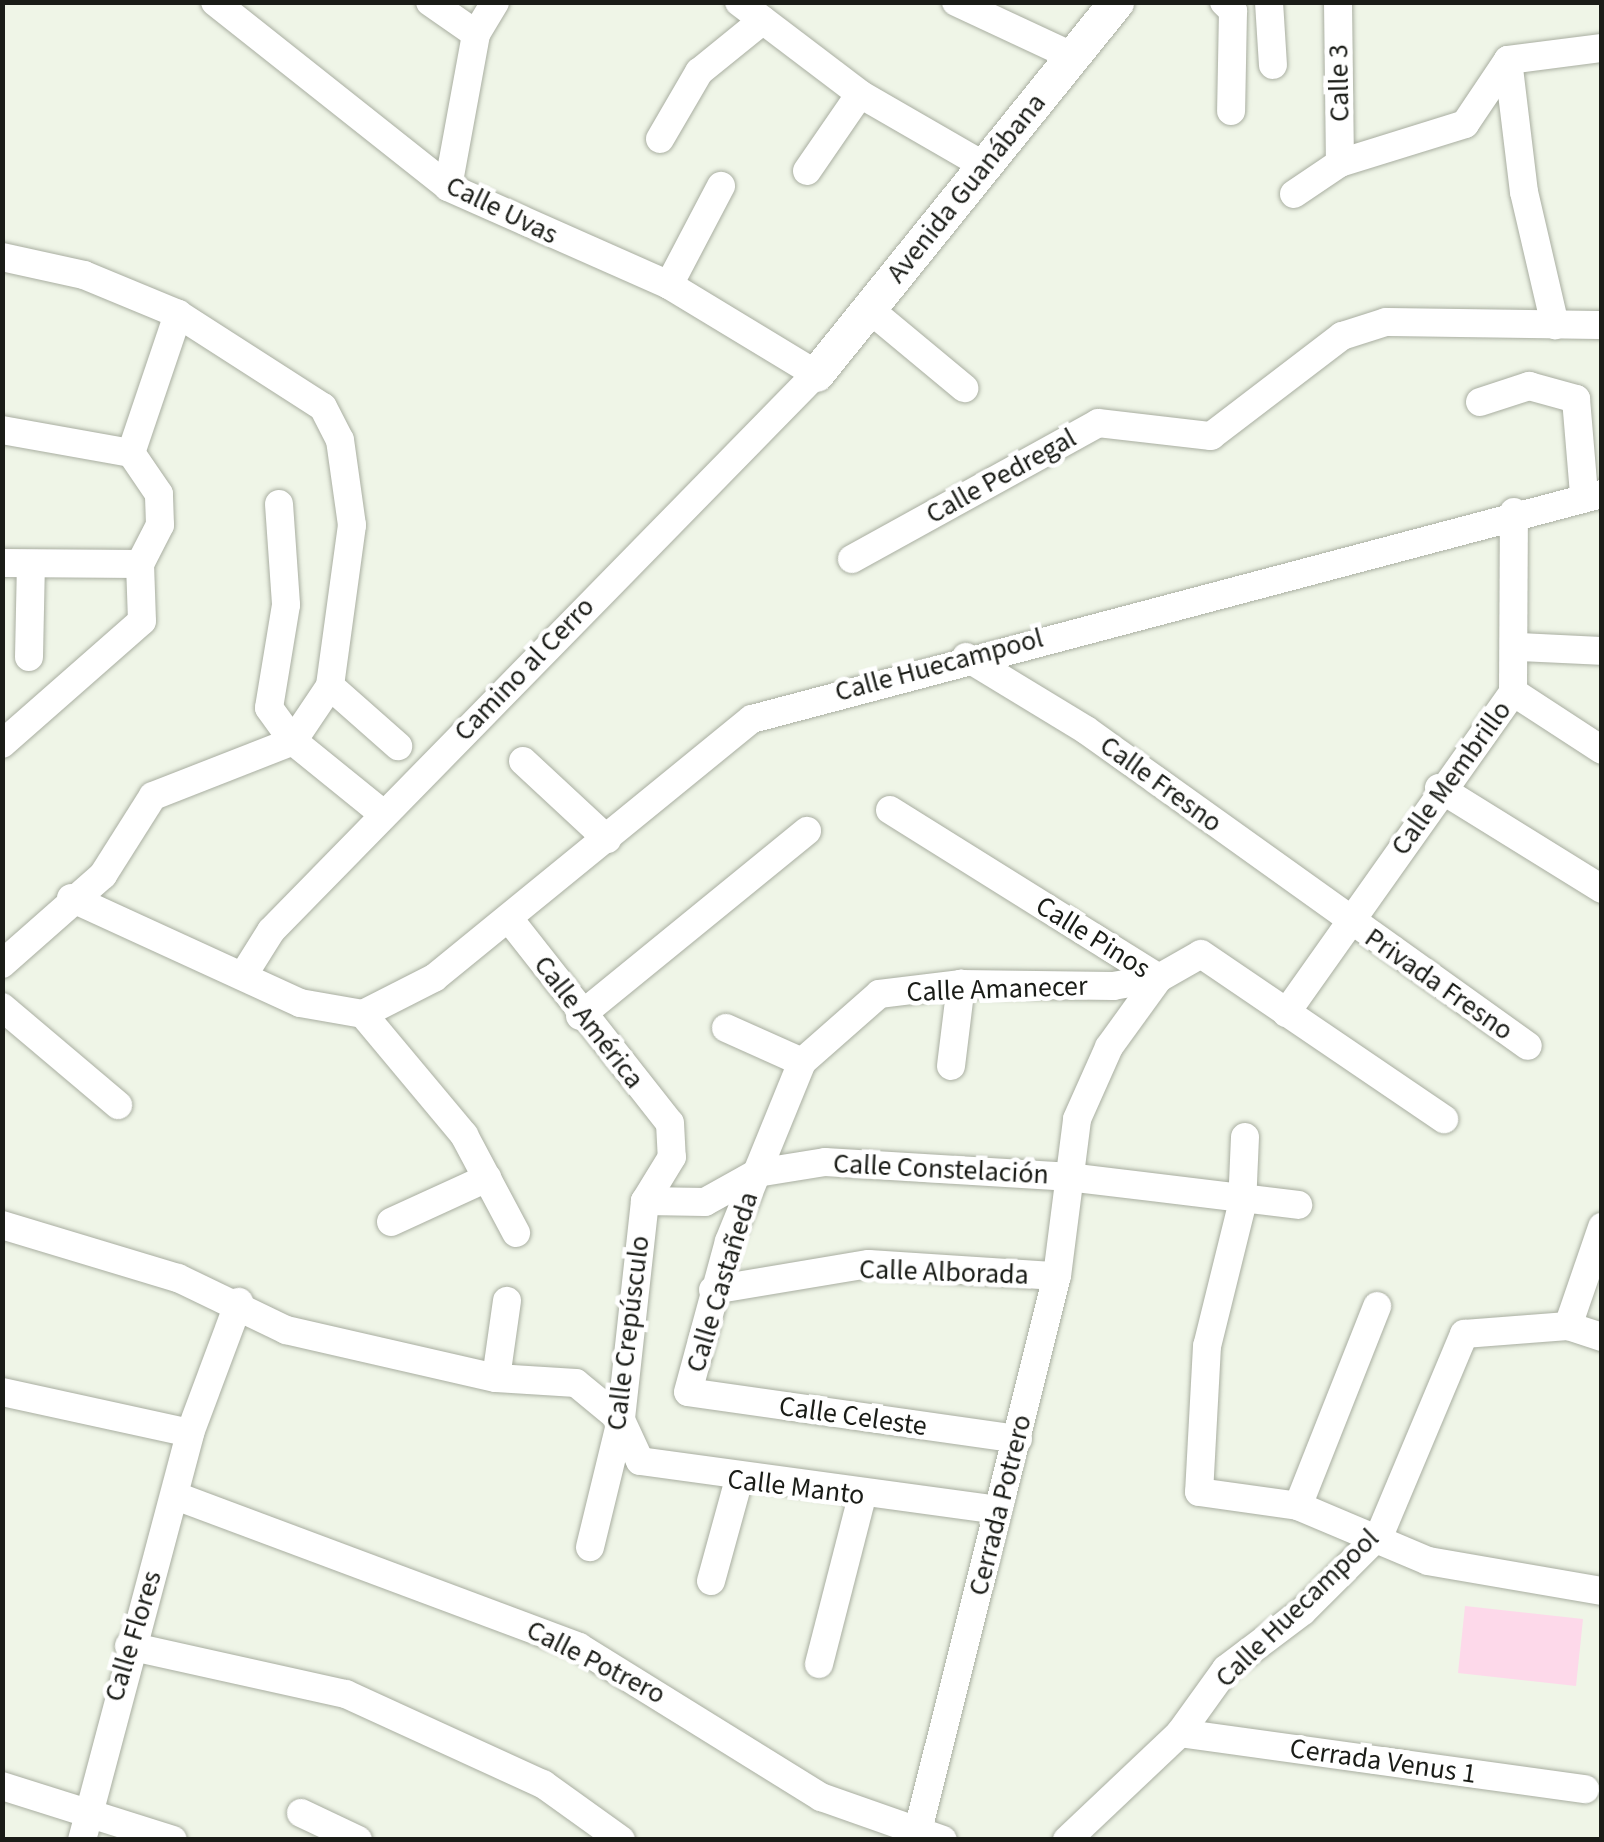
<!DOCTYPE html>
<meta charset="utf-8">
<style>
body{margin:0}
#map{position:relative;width:1604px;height:1842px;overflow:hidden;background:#eff5e7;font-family:"Source Sans 3",sans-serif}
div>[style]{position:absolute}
.green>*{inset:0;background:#fdd9ea}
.roads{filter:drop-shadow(0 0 2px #a9aea1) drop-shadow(0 0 2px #a9aea1)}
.minor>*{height:28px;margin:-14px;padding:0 14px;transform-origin:14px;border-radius:14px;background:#fff}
.tertiary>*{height:35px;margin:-17.5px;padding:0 17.5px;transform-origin:17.5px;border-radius:17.5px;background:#fff}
span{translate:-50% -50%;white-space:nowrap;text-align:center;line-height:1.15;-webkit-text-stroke:9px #fff;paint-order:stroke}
.street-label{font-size:28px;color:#1a1c17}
.frame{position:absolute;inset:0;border:5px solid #1a1c17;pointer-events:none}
</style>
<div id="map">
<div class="green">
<div style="clip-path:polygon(1465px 1606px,1583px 1619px,1576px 1686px,1458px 1673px)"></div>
</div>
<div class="roads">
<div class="minor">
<div style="left:215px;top:2px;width:298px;rotate:38.4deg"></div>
<div style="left:448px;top:187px;width:242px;rotate:23.9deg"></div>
<div style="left:669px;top:285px;width:172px;rotate:31.2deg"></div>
<div style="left:816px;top:374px;width:779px;rotate:134.38deg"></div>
<div style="left:271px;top:931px;width:51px;rotate:122.1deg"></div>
<div style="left:430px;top:2px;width:56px;rotate:34.8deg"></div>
<div style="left:739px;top:2px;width:152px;rotate:37.2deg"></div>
<div style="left:860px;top:94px;width:140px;rotate:30deg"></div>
<div style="left:956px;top:2px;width:128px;rotate:25deg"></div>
<div style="left:1224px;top:2px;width:13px;rotate:45deg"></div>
<div style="left:1233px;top:11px;width:100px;rotate:91.1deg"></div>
<div style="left:1269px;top:2px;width:63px;rotate:86.4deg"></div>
<div style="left:1338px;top:2px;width:161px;rotate:89.3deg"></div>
<div style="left:1508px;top:60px;width:133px;rotate:83.1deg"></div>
<div style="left:1524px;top:192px;width:137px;rotate:76.9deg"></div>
<div style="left:1508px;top:60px;width:95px;rotate:-7.3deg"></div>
<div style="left:660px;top:139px;width:78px;rotate:-59.8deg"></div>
<div style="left:699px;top:72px;width:82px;rotate:-39.1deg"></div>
<div style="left:807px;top:171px;width:93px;rotate:-55.5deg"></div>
<div style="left:448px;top:187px;width:156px;rotate:-79.6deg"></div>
<div style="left:476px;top:34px;width:37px;rotate:-59deg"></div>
<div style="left:1294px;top:194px;width:55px;rotate:-34deg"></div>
<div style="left:1340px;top:163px;width:131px;rotate:-17.3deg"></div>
<div style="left:1465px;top:124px;width:77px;rotate:-56.1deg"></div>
<div style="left:2px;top:257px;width:84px;rotate:12.4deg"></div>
<div style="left:84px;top:275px;width:102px;rotate:22.5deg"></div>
<div style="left:178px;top:314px;width:172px;rotate:32.7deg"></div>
<div style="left:323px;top:407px;width:37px;rotate:63deg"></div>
<div style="left:340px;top:440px;width:86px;rotate:82deg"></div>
<div style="left:352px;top:525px;width:162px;rotate:97.8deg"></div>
<div style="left:330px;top:686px;width:66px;rotate:123.9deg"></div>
<div style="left:669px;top:285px;width:112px;rotate:-62.3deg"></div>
<div style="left:869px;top:309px;width:124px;rotate:39.7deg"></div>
<div style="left:1480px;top:402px;width:52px;rotate:-18.1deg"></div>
<div style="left:1529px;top:386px;width:49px;rotate:15.5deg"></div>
<div style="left:1576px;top:399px;width:96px;rotate:85.2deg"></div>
<div style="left:2px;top:430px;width:131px;rotate:10.1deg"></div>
<div style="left:279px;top:504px;width:101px;rotate:86deg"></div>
<div style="left:286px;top:605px;width:104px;rotate:99.4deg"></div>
<div style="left:269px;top:708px;width:41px;rotate:54deg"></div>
<div style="left:293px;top:741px;width:116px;rotate:39deg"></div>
<div style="left:852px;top:559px;width:281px;rotate:-28.9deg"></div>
<div style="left:1098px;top:423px;width:114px;rotate:6.6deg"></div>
<div style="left:1211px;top:436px;width:165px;rotate:-37.4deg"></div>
<div style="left:1342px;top:336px;width:46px;rotate:-17.7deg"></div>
<div style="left:1386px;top:322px;width:216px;rotate:0.8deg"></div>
<div style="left:2px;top:563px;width:138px;rotate:0.4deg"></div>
<div style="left:140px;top:564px;width:44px;rotate:-62.9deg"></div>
<div style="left:160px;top:525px;width:31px;rotate:-92deg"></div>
<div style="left:159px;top:494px;width:50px;rotate:-124.3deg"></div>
<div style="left:131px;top:453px;width:147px;rotate:-71.3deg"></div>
<div style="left:1518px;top:647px;width:84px;rotate:2.7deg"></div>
<div style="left:29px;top:657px;width:93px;rotate:-88.8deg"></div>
<div style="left:966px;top:657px;width:140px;rotate:31.3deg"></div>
<div style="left:1086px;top:730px;width:543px;rotate:35.56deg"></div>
<div style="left:330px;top:686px;width:91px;rotate:41.4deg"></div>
<div style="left:1513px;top:692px;width:106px;rotate:33.1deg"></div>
<div style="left:2px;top:744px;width:186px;rotate:-41.3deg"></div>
<div style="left:142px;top:621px;width:57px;rotate:-92deg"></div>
<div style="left:523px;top:761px;width:115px;rotate:42.9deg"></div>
<div style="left:1439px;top:788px;width:192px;rotate:31.8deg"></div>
<div style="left:890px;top:810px;width:317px;rotate:32deg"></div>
<div style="left:71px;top:898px;width:252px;rotate:24.6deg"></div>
<div style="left:300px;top:1003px;width:64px;rotate:9.9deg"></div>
<div style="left:510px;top:920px;width:258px;rotate:51.8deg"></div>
<div style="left:670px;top:1123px;width:34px;rotate:87deg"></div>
<div style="left:672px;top:1157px;width:52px;rotate:121.5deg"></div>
<div style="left:645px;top:1201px;width:220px;rotate:96.3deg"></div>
<div style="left:621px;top:1420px;width:131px;rotate:103.7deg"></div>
<div style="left:2px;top:964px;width:135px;rotate:-41.4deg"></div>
<div style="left:103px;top:875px;width:93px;rotate:-57.7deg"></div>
<div style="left:153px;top:796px;width:150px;rotate:-21.4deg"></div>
<div style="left:2px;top:1007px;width:152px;rotate:40.2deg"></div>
<div style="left:1286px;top:1013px;width:393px;rotate:-54.7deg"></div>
<div style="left:1513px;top:692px;width:180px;rotate:-89.7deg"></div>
<div style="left:363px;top:1014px;width:80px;rotate:-26.9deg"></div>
<div style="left:434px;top:978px;width:410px;rotate:-39.2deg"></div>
<div style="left:752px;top:719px;width:879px;rotate:-14.83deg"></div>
<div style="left:363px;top:1014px;width:158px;rotate:50.1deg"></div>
<div style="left:464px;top:1135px;width:111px;rotate:62deg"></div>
<div style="left:580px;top:1016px;width:293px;rotate:-39.2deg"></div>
<div style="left:726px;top:1028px;width:83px;rotate:24.1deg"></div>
<div style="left:951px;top:1066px;width:83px;rotate:-83deg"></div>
<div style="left:1245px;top:1137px;width:68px;rotate:92.5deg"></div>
<div style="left:1242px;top:1205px;width:145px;rotate:103.9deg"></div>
<div style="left:1207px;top:1346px;width:146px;rotate:93.1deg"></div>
<div style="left:1199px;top:1492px;width:100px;rotate:8deg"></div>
<div style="left:1298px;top:1506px;width:141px;rotate:22.9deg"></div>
<div style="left:1428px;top:1561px;width:177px;rotate:9.8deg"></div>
<div style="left:645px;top:1201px;width:60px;rotate:1deg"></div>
<div style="left:705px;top:1202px;width:60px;rotate:-29.1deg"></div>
<div style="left:757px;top:1173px;width:69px;rotate:-9.2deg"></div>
<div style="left:825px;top:1162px;width:243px;rotate:3.5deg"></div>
<div style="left:1068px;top:1177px;width:232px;rotate:6.9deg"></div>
<div style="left:391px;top:1222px;width:106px;rotate:-24.6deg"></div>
<div style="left:2px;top:1225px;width:184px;rotate:16.8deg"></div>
<div style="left:178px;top:1278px;width:120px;rotate:25.7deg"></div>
<div style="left:286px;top:1330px;width:215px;rotate:12.9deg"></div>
<div style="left:496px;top:1378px;width:80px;rotate:3.6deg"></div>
<div style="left:576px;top:1383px;width:58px;rotate:39.4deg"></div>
<div style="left:621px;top:1420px;width:45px;rotate:65.1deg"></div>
<div style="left:640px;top:1461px;width:361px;rotate:7.8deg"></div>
<div style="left:713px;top:1290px;width:158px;rotate:-9.5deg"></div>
<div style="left:869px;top:1264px;width:188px;rotate:3.7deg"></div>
<div style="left:1568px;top:1326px;width:105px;rotate:-71deg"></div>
<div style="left:496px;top:1378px;width:78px;rotate:-81.9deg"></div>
<div style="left:2px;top:1392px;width:192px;rotate:12.3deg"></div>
<div style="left:1018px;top:1439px;width:333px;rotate:-171.9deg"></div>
<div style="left:688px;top:1392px;width:156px;rotate:-74.8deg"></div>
<div style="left:729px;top:1241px;width:193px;rotate:-67.8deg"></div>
<div style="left:802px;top:1062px;width:103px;rotate:-41.4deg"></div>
<div style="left:879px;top:994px;width:83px;rotate:-7deg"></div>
<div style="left:961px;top:984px;width:152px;rotate:0.8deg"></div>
<div style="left:1113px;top:986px;width:47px;rotate:-9.9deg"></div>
<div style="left:1159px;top:978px;width:48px;rotate:-29.7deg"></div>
<div style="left:1201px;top:954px;width:294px;rotate:34.2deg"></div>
<div style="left:176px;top:1496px;width:430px;rotate:20.5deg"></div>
<div style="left:579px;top:1647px;width:285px;rotate:31.8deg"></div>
<div style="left:821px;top:1797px;width:129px;rotate:19.4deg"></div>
<div style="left:1298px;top:1506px;width:215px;rotate:-68.4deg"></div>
<div style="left:711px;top:1581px;width:106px;rotate:-74.6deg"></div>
<div style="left:129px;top:1646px;width:222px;rotate:12.5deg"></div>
<div style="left:346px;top:1694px;width:217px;rotate:24.6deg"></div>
<div style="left:543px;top:1784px;width:96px;rotate:35.7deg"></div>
<div style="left:819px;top:1664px;width:173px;rotate:-75.6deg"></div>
<div style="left:1180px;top:1733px;width:409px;rotate:7.9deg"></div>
<div style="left:2px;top:1786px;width:179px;rotate:17.5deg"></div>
<div style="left:301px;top:1813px;width:63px;rotate:25.3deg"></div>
<div style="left:918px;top:1830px;width:571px;rotate:-75.92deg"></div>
<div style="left:1057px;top:1276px;width:158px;rotate:-82.7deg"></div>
<div style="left:1077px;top:1119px;width:79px;rotate:-66deg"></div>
<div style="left:1109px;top:1047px;width:85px;rotate:-54.1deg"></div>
<div style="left:82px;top:1840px;width:421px;rotate:-75.1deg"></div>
<div style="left:190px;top:1433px;width:140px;rotate:-69.5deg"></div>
<div style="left:1067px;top:1840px;width:156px;rotate:-43.4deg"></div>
<div style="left:1180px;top:1733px;width:79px;rotate:-54.3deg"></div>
<div style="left:1226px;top:1669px;width:96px;rotate:-37deg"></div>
<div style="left:1303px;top:1611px;width:109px;rotate:-45deg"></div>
<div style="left:1380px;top:1534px;width:217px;rotate:-67.2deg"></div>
<div style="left:1464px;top:1334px;width:104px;rotate:-4.4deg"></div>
<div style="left:1568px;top:1326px;width:36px;rotate:18deg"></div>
</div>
<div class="tertiary">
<div style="left:816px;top:374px;width:478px;rotate:-51.1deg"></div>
</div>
</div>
<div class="street-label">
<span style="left:1339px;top:83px;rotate:-91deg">Calle 3</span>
<span style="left:966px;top:188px;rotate:-51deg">Avenida Guanábana</span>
<span style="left:502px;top:210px;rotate:26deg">Calle Uvas</span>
<span style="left:1001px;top:476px;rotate:-29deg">Calle Pedregal</span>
<span style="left:939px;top:665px;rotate:-15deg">Calle Huecampool</span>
<span style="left:524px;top:669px;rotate:-46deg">Camino al Cerro</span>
<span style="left:1451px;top:778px;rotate:-54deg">Calle Membrillo</span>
<span style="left:1161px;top:784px;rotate:36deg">Calle Fresno</span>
<span style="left:1093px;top:937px;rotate:32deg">Calle Pinos</span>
<span style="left:1439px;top:984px;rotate:35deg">Privada Fresno</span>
<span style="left:997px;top:989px;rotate:-2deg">Calle Amanecer</span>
<span style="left:589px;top:1022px;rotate:52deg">Calle América</span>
<span style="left:941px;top:1169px;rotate:3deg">Calle Constelación</span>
<span style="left:944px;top:1272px;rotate:2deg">Calle Alborada</span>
<span style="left:722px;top:1282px;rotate:-73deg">Calle Castañeda</span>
<span style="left:628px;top:1333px;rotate:-83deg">Calle Crepúsculo</span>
<span style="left:853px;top:1416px;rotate:8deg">Calle Celeste</span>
<span style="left:796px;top:1487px;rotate:7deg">Calle Manto</span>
<span style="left:1000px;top:1505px;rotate:-76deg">Cerrada Potrero</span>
<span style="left:1297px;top:1608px;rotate:-44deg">Calle Huecampool</span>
<span style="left:133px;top:1636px;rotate:-73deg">Calle Flores</span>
<span style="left:596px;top:1662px;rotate:27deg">Calle Potrero</span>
<span style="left:1383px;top:1761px;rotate:8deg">Cerrada Venus 1</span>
</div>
<div class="frame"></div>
</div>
